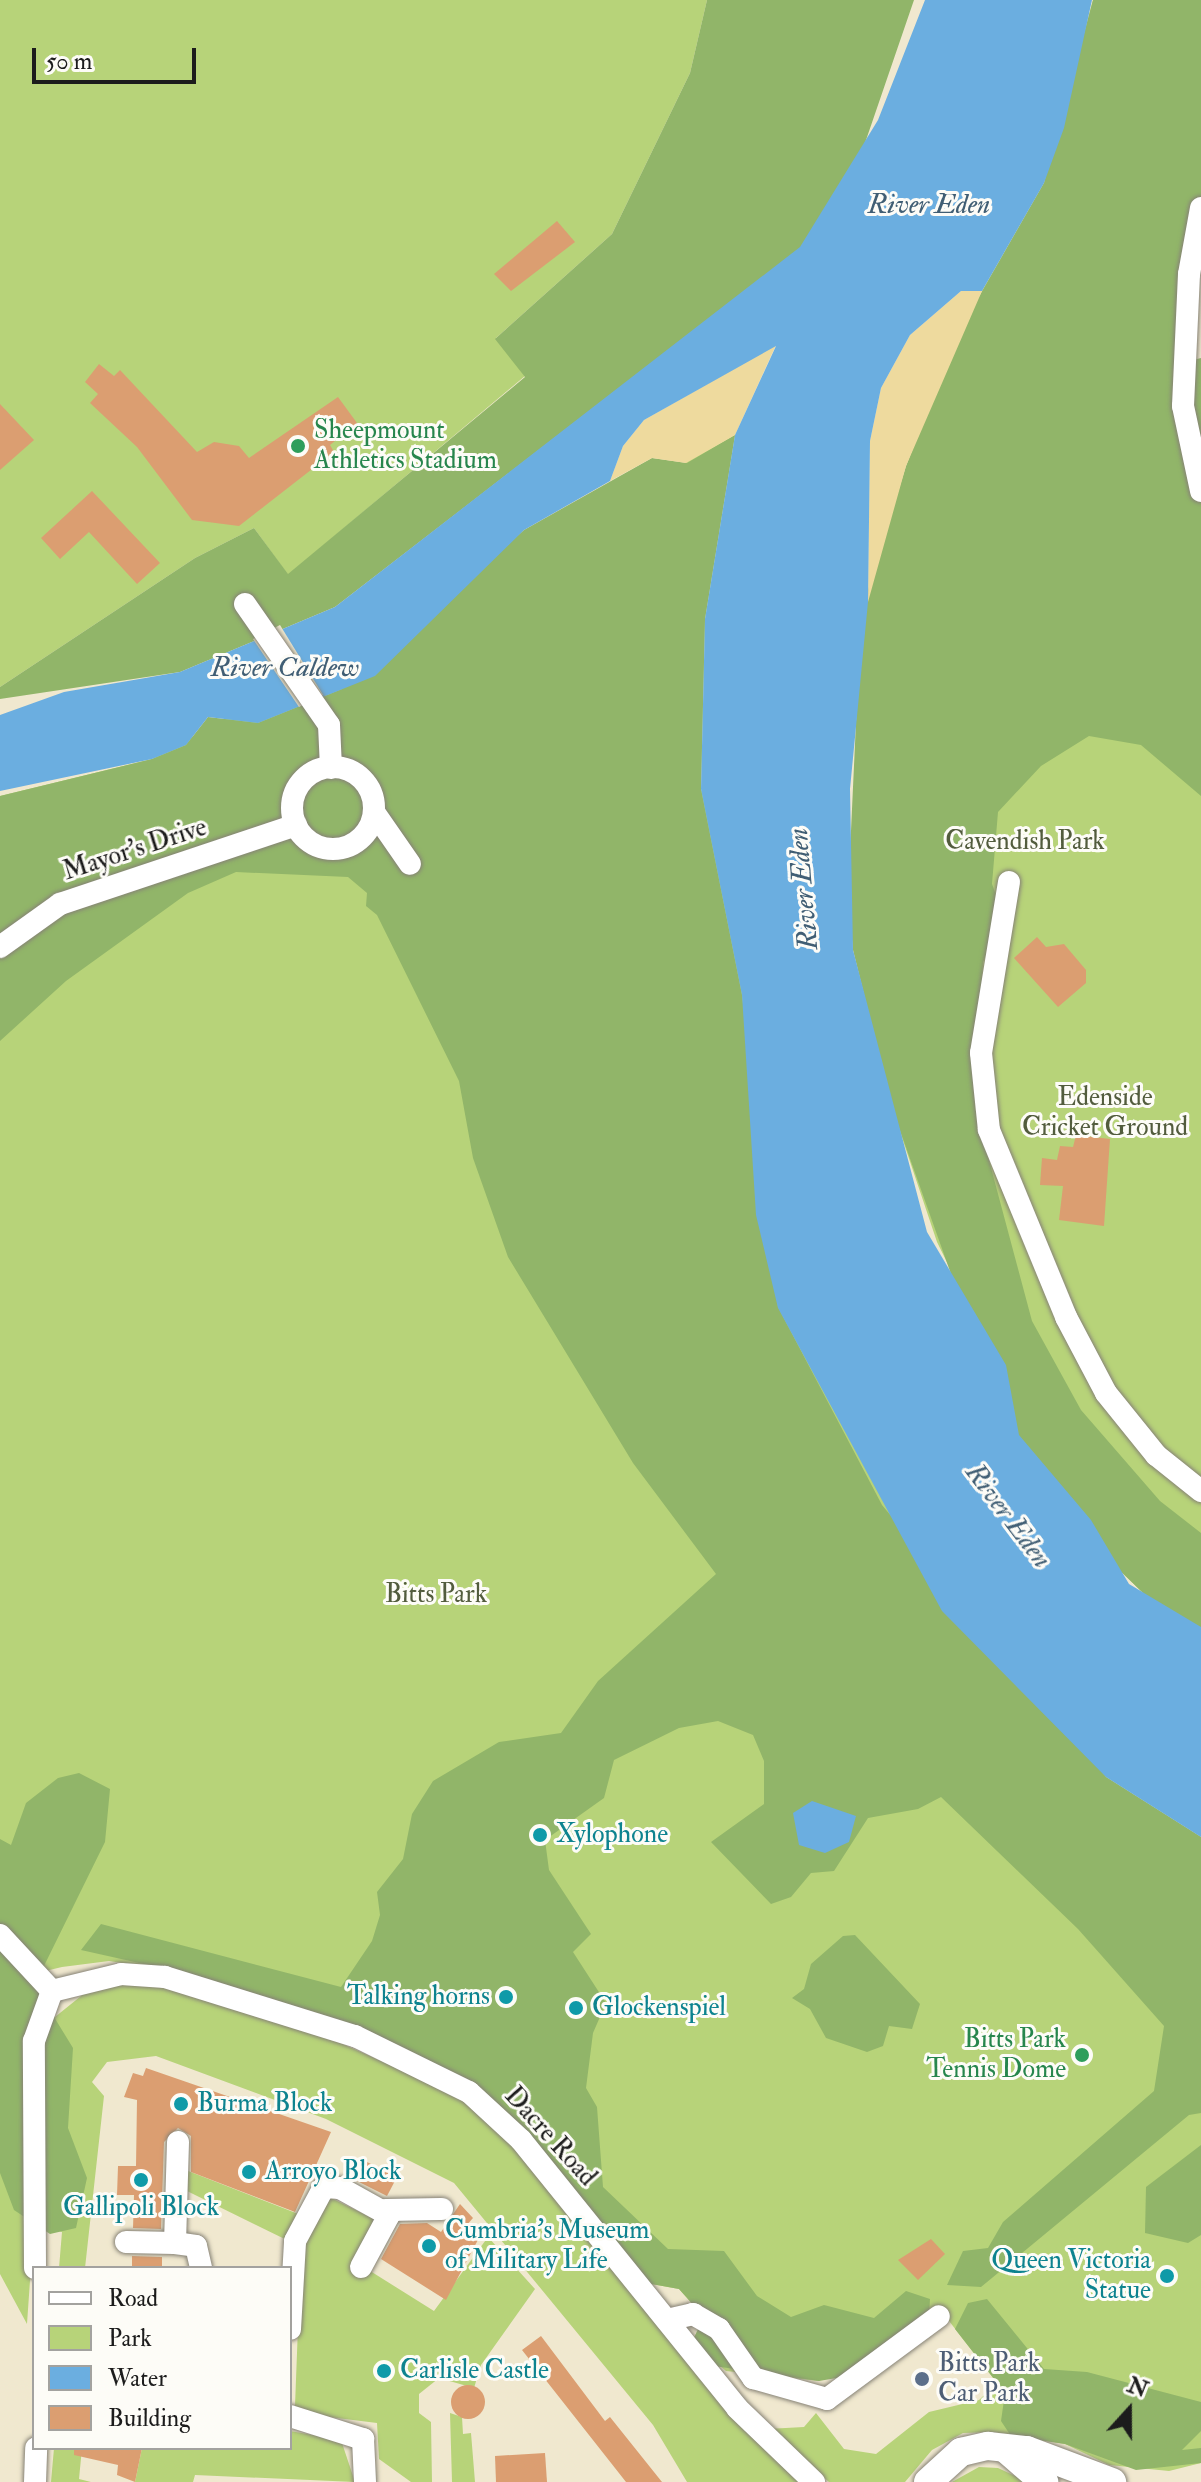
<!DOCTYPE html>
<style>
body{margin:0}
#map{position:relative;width:1201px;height:2482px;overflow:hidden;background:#f0e8cf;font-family:"IM FELL Double Pica",serif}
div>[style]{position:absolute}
.green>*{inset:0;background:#b7d379}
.forest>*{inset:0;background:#91b569}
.sand>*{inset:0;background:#eeda9e}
.water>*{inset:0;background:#6baee0}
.pier>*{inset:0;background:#f0e8cf}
.building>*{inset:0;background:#db9e71}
.round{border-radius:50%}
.roads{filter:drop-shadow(0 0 2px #868276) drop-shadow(0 0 2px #868276)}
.minor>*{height:22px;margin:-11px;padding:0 11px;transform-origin:11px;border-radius:11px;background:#fff}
.minor>.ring{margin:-11px;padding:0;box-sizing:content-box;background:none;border:22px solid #fff;border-radius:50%}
.major>*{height:28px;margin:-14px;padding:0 14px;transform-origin:14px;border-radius:14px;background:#fff}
.dots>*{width:22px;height:22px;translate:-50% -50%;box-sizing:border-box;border:4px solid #fdfcf7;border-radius:50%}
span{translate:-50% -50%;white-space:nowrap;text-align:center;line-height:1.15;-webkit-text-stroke:6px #fdfcf7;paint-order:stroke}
.leisure-label{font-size:26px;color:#27864d}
.left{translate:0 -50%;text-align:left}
.right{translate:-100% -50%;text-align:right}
.park-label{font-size:26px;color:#525c3d}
.street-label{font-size:26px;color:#1c1c1c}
.culture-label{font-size:26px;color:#0d838f}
.service-label{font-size:26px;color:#4e5e75}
.water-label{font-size:28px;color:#405e74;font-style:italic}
.legend{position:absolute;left:32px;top:2266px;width:260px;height:184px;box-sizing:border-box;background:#fdfcf7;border:2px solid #a3a29f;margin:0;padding:10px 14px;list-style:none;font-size:24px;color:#1c1c1c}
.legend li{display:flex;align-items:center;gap:16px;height:40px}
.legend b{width:40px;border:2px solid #a3a29f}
.north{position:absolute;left:1089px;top:2370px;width:80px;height:80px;-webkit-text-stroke:6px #fdfcf7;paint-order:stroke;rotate:21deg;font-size:22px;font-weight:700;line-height:32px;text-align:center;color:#1c1c1c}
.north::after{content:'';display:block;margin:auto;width:28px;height:36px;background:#1c1c1c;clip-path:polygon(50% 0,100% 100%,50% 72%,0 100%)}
.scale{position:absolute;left:32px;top:48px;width:164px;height:36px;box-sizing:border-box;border:4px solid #1c1c1c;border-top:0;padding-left:10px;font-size:24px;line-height:28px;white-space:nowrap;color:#1c1c1c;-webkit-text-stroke:6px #fdfcf7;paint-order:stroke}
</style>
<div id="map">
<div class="green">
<div style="clip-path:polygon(0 0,707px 0,690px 73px,612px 234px,496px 338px,525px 376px,288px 575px,254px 528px,195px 558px,0 687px)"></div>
<div style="clip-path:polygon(1093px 0,1201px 0,1185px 362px,1201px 483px,1201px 1638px,1171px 1620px,1080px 1532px,937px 1242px,892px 1108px,861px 613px,982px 291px,1044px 183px)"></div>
<div style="clip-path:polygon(735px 435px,705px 619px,701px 789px,1106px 1777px,1201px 1837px,1201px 2463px,1169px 2471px,1109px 2465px,1065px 2444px,994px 2432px,963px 2433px,932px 2450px,905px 2482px,829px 2482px,767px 2429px,804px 2427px,816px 2413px,844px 2449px,876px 2454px,929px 2412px,979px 2400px,997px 2383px,939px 2308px,819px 2381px,726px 2371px,692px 2342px,704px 2317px,679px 2289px,646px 2283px,488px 2097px,175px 1971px,109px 1961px,62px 1967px,41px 1972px,43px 1999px,55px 2017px,86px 1992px,116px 1981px,146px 1982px,286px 2019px,458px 2095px,494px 2125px,802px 2482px,687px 2482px,653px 2425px,454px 2183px,326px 2119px,156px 2056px,107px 2062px,92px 2082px,104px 2096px,85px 2268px,59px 2268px,62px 2232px,34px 2223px,27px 2324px,0 2274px,0 796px,152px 759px)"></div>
<div style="clip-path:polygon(183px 2169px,301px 2215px,325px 2195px,378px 2221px,367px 2269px,434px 2311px,488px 2237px,535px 2289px,481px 2365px,474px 2388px,439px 2378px,419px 2394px,419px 2413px,431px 2422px,432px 2482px,411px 2482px,379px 2459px,377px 2423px,305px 2414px,295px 2406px,301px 2247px,187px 2191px)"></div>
<div style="clip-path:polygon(450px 2413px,462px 2417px,463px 2434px,471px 2433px,475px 2482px,452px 2482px)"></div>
<div style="clip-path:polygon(290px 2431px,341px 2440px,355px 2482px,195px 2475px,193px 2482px,135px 2482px,142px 2448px,290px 2448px)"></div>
<div style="clip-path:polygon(54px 2448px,82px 2448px,79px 2479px,91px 2482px,51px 2482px)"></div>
<div style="clip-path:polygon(979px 2467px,998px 2468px,1028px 2482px,952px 2482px)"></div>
</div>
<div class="forest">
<div style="clip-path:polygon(707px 0,914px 0,853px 178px,782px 289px,636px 375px,335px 607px,180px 672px,0 699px,0 687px,195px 558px,254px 528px,288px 574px,525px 377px,495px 339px,612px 234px,690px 73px)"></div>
<div style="clip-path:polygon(1093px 0,1201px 0,1201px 257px,1185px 362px,1201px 358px,1201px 796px,1141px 745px,1089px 736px,1041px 766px,998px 812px,992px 884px,1004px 917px,983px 962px,975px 1108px,1032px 1321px,1081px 1410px,1160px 1501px,1201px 1533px,1201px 1638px,1171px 1620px,1080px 1532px,1028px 1457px,973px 1336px,892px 1108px,853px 950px,848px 896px,861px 613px,906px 466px,960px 330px,1044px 183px)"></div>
<div style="clip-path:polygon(735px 435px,705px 619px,701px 789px,742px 995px,778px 1307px,882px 1505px,1106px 1777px,1201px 1837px,1201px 2113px,1189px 2115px,981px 2287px,947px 2285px,963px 2251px,988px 2248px,1003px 2222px,1154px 2091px,1164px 2026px,1078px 1929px,941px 1797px,918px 1809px,868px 1818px,834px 1871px,811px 1873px,791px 1897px,771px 1904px,711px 1842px,764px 1804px,764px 1761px,753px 1735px,718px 1721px,679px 1728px,614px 1760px,604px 1798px,545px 1840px,549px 1870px,591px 1934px,573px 1952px,606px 2003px,593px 2033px,586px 2088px,597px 2107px,603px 2187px,668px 2249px,724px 2251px,757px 2296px,791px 2317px,824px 2305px,874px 2318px,906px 2291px,930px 2299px,929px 2315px,854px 2375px,819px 2381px,714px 2366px,692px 2342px,704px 2317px,679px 2289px,646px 2283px,488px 2097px,175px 1971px,81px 1950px,101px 1924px,341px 1987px,372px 1941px,380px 1915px,377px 1892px,403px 1859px,412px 1814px,433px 1781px,499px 1742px,561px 1733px,598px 1681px,716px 1574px,633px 1463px,508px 1257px,473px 1158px,459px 1081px,377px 915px,366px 906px,367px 893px,348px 877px,236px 872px,188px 893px,66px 981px,0 1041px,0 796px,152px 759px,186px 745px,208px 717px,258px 723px,342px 689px,524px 530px,652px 458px,687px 463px)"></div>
<div style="clip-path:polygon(79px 1773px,110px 1789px,105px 1842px,41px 1972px,43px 1999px,73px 2048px,68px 2128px,87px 2178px,76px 2228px,50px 2234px,14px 2210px,0 2173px,0 1839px,11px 1845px,26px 1803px,58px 1778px)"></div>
<div style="clip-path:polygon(855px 1935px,920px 2004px,912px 2029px,889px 2026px,883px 2046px,867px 2052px,826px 2038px,810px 2009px,792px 1998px,804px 1989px,811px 1964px,843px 1936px)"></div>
<div style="clip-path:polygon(1201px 2145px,1201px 2235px,1188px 2243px,1145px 2233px,1146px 2187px)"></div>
<div style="clip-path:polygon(987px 2299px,1044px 2369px,1087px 2372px,1201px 2402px,1201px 2431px,1182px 2450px,1201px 2448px,1201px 2463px,1136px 2470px,1065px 2444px,1011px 2436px,1001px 2421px,1005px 2393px,955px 2329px,968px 2303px)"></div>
</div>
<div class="sand">
<div style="clip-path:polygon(961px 291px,982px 291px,906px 466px,868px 602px,870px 441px,881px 388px,910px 335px)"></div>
<div style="clip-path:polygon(776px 345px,735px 435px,686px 463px,652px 458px,610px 481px,623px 446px,644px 420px)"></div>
</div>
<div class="water">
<div style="clip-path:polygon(925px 0,1092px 0,1064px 128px,1044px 183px,982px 291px,961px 291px,910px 335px,881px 388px,870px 441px,868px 602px,850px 789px,853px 950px,927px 1232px,1006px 1365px,1019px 1435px,1091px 1520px,1129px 1584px,1201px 1627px,1201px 1837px,1106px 1777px,942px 1611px,778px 1308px,756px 1215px,742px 995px,701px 789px,705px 619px,735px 435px,776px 346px,644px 420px,623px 446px,610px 481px,524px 530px,375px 676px,258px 723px,208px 717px,186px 745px,152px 759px,0 791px,0 715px,64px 692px,180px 672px,335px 607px,800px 247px,878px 120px)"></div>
<div style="clip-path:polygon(812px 1801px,856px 1816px,849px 1842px,825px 1853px,799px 1845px,793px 1813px)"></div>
</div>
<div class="pier">
<div style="clip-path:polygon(280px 625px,323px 695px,299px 707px,253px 639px)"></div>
</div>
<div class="building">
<div style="clip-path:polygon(557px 221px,575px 242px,511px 291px,494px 274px)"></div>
<div style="clip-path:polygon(99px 364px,114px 376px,120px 370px,197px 452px,214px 442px,239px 446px,249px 458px,338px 397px,357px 423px,330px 445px,334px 452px,239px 526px,192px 520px,137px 447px,90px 403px,98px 394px,85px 382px)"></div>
<div style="clip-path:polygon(0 404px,34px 440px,0 470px)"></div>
<div style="clip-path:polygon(92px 491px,160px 563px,137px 584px,89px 532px,60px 559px,41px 538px)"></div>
<div style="clip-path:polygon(1037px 937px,1046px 947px,1064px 944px,1086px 970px,1086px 983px,1058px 1007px,1014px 958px)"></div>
<div style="clip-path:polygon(1076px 1135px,1110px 1139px,1104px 1226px,1059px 1220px,1063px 1186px,1040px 1185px,1042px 1158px,1057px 1160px,1060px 1146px,1073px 1147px)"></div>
<div style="clip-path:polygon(146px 2068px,331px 2132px,295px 2212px,191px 2172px,191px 2136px,178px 2128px,164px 2142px,161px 2229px,133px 2228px,134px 2195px,117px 2195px,118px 2166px,136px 2166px,137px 2100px,124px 2097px,133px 2073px,143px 2076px)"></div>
<div style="clip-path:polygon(359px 2158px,397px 2177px,387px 2196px,349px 2177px)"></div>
<div style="clip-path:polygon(460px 2204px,473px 2218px,466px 2226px,480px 2236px,446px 2300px,381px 2259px,400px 2224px,427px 2223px,441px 2232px)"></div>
<div style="clip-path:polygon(931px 2239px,945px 2254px,918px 2280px,898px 2260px)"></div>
<div style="clip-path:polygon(132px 2256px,162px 2257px,162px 2268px,132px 2268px)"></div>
<div style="clip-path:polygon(541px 2336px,605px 2421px,610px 2417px,662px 2482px,626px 2482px,522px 2350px)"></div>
<div class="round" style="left:451px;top:2385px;width:34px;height:34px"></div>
<div style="clip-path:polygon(74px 2448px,142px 2448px,135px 2482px,117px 2475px,118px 2465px,74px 2455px)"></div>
<div style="clip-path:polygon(545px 2453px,547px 2482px,496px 2482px,495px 2456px)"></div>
</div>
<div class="roads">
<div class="minor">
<div style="left:1201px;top:208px;width:67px;rotate:100.3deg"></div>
<div style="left:1189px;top:274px;width:132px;rotate:92.6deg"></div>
<div style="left:1183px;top:406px;width:87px;rotate:78deg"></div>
<div style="left:245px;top:604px;width:147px;rotate:55.2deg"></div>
<div style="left:329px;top:725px;width:43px;rotate:87.3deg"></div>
<div class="ring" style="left:292px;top:767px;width:60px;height:60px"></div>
<div style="left:374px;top:812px;width:63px;rotate:55.3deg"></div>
<div style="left:1009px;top:882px;width:173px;rotate:99.3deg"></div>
<div style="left:981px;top:1053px;width:77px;rotate:84.1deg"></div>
<div style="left:989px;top:1130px;width:202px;rotate:67.6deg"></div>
<div style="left:1066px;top:1317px;width:86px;rotate:62.2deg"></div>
<div style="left:1106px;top:1393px;width:80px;rotate:51.1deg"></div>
<div style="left:1156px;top:1455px;width:58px;rotate:38.7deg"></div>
<div style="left:0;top:947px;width:74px;rotate:-35.6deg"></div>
<div style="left:60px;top:904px;width:249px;rotate:-18.5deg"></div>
<div style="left:0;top:1935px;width:76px;rotate:47.1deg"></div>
<div style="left:52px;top:1991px;width:71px;rotate:-13.8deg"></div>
<div style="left:121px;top:1974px;width:44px;rotate:3.9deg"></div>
<div style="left:165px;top:1977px;width:199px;rotate:17.3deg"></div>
<div style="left:355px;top:2036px;width:127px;rotate:26.2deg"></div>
<div style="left:469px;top:2092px;width:71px;rotate:42.7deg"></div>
<div style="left:521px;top:2140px;width:344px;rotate:51.1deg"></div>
<div style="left:737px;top:2408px;width:107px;rotate:43.9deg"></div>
<div style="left:178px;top:2142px;width:101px;rotate:91.7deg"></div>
<div style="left:175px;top:2243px;width:21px;rotate:8deg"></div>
<div style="left:196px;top:2246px;width:23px;rotate:77deg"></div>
<div style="left:385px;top:2210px;width:57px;rotate:-1deg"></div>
<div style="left:126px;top:2242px;width:49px;rotate:1.2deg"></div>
<div style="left:35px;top:2268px;width:227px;rotate:-90.3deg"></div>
<div style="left:34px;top:2041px;width:53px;rotate:-70.2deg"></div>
<div style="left:667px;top:2320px;width:27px;rotate:-13deg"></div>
<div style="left:693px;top:2314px;width:30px;rotate:30deg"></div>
<div style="left:719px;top:2329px;width:60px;rotate:55.2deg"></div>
<div style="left:753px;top:2378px;width:77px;rotate:15.8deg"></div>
<div style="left:827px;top:2399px;width:139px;rotate:-36.5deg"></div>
<div style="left:290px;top:2329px;width:88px;rotate:-86.7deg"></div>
<div style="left:295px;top:2241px;width:61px;rotate:-61.8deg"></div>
<div style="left:324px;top:2187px;width:16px;rotate:4deg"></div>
<div style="left:340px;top:2188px;width:56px;rotate:28.9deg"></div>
<div style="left:389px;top:2215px;width:59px;rotate:118.3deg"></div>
<div style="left:290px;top:2416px;width:77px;rotate:17.5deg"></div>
<div style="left:363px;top:2439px;width:43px;rotate:87.3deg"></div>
<div style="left:35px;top:2482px;width:34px;rotate:-88deg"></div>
</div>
<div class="major">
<div style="left:1008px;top:2451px;width:48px;rotate:40.7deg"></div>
<div style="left:928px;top:2482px;width:45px;rotate:-42.3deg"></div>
<div style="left:961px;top:2452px;width:28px;rotate:-13deg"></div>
<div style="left:988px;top:2446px;width:39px;rotate:6deg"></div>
<div style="left:1027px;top:2450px;width:91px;rotate:20.6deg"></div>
</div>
</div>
<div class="dots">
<div style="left:298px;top:446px;background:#2e9e5b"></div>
<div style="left:540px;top:1835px;background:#0f9aa8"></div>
<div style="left:506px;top:1997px;background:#0f9aa8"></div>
<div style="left:576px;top:2008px;background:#0f9aa8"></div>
<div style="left:1082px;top:2055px;background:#2e9e5b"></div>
<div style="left:181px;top:2104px;background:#0f9aa8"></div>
<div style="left:249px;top:2172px;background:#0f9aa8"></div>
<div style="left:141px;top:2180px;background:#0f9aa8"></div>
<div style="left:429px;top:2246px;background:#0f9aa8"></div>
<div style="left:1167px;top:2276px;background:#0f9aa8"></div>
<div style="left:384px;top:2371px;background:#0f9aa8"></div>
<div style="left:922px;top:2379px;background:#5c6f8a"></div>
</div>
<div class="leisure-label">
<span class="left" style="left:314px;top:446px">Sheepmount<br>Athletics Stadium</span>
<span class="right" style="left:1066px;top:2055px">Bitts Park<br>Tennis Dome</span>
</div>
<div class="park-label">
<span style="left:1025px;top:842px">Cavendish Park</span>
<span style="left:1105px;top:1113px">Edenside<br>Cricket Ground</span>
<span style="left:436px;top:1595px">Bitts Park</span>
</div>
<div class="street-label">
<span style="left:135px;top:850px;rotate:-18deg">Mayor's Drive</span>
<span style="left:550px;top:2137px;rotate:48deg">Dacre Road</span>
</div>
<div class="culture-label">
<span class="left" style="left:556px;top:1835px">Xylophone</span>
<span class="right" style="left:490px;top:1997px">Talking horns</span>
<span class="left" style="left:592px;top:2008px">Glockenspiel</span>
<span class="left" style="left:197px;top:2104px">Burma Block</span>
<span class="left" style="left:265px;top:2172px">Arroyo Block</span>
<span style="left:141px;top:2208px">Gallipoli Block</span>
<span class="left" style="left:445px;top:2246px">Cumbria's Museum<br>of Military Life</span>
<span class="right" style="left:1151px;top:2276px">Queen Victoria<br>Statue</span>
<span class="left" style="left:400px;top:2371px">Carlisle Castle</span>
</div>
<div class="service-label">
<span class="left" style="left:938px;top:2379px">Bitts Park<br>Car Park</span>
</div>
<div class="water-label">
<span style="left:929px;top:205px">River Eden</span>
<span style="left:285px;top:668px">River Caldew</span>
<span style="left:804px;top:889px;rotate:-95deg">River Eden</span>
<span style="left:1008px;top:1516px;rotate:53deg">River Eden</span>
</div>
<ul class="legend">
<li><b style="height:10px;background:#fff"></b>Road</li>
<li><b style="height:22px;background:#b7d379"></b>Park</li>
<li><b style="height:22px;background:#6baee0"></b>Water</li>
<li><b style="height:22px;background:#db9e71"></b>Building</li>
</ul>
<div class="north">N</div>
<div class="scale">50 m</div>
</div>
